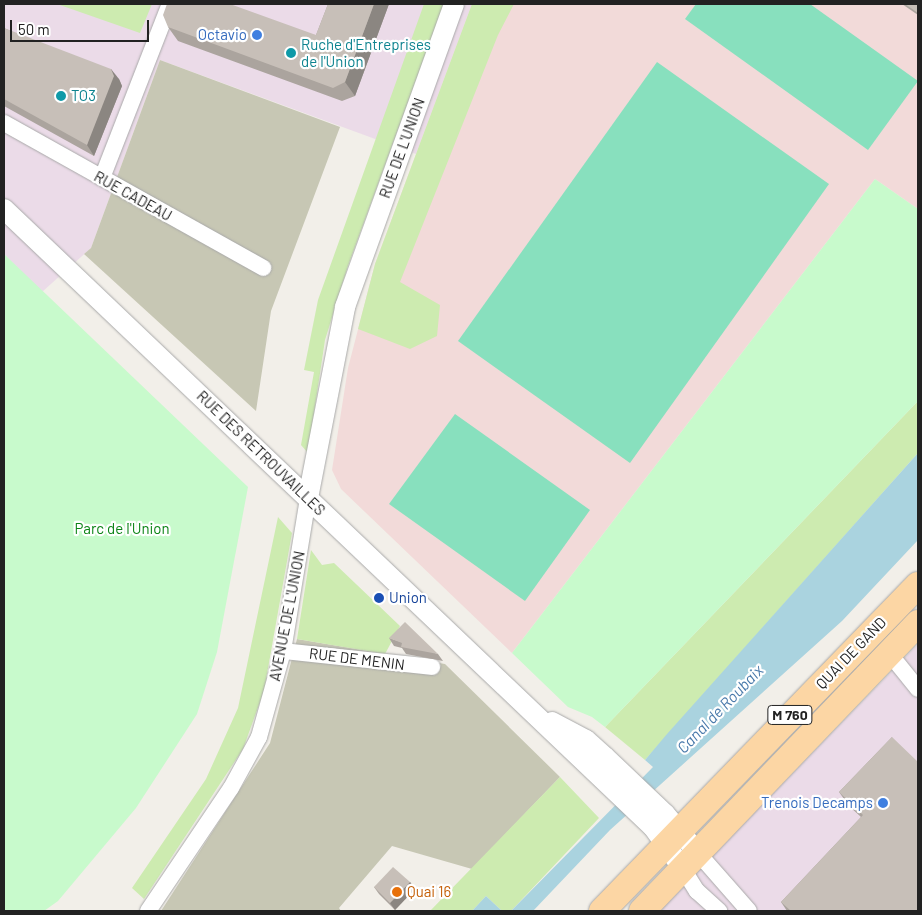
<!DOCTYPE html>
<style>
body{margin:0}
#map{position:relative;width:922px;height:915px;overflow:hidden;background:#f2efe9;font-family:Barlow,sans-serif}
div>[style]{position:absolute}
.commercial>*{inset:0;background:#f2dad9}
.industrial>*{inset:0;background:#ebdbe8}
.construction>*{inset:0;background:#c7c7b4}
.grass>*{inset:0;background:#cdebb0}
.park>*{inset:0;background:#c8facc}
.pitch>*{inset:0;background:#88e0be}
.water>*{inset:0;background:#aad3df}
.roads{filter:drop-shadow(0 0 1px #a9a9a9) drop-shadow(0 0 1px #a9a9a9)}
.minor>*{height:16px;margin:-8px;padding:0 8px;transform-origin:8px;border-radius:8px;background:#fff}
.tertiary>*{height:20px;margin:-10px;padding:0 10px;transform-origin:10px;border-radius:10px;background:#fff}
.primary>*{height:26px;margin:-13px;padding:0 13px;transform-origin:13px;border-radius:13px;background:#fcd6a4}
.wall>*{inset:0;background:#aba49e}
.shaded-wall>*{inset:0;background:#8b8681}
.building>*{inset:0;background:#c7bfb8}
.dots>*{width:14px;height:14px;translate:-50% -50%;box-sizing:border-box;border:2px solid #fff;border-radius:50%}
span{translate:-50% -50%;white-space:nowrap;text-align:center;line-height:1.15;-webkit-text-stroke:4.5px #fff;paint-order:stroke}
.shield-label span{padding:1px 4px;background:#fff;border:1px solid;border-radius:4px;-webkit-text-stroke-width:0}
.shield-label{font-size:14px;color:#222;font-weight:700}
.shop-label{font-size:15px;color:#366cbe}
.right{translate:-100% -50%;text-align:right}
.culture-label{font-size:15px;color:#0d838f}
.left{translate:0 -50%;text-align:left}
.street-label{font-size:15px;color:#222}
.park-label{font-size:15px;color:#0c8416}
.transit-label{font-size:15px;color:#164399}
.food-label{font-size:15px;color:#c56008}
.water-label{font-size:16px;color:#4a7aab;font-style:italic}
.frame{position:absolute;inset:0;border:5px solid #222;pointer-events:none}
.scale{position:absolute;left:10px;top:20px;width:139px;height:22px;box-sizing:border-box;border:2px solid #222;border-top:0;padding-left:6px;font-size:15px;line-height:18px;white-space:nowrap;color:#222;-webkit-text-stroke:4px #fff;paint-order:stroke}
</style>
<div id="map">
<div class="commercial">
<div style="clip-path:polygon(472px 4px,918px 4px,918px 209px,875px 179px,512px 653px,341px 489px,332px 470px,348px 368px,375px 264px)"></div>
</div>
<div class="industrial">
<div style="clip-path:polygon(4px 4px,472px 4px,416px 154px,160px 60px,91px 248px,42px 292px,4px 254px)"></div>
<div style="clip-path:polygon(918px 644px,918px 911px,659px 911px,853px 711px)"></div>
</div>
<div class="construction">
<div style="clip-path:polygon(160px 60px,340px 127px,271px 311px,256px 411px,84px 254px,91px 248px)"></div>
<div style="clip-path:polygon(297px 639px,445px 664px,560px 777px,472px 869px,392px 846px,339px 908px,341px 911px,161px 911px,270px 743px)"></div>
</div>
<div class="grass">
<div style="clip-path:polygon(57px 4px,152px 4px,140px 33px)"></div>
<div style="clip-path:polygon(424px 4px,444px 4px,348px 266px,325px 340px,308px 453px,301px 445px,314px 372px,304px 370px,318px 300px)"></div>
<div style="clip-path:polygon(472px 4px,514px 4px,498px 35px,400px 282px,440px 305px,437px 336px,410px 349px,358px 329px,375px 264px)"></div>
<div style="clip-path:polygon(918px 401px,918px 453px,645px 760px,605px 727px)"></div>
<div style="clip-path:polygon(278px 517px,292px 533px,264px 691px,243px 749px,144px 899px,132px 888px,206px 779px,238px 708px)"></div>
<div style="clip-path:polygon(311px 550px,322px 565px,334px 563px,400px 626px,385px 654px,297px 639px)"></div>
<div style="clip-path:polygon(560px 777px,599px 818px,511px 911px,502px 911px,486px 896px,472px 911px,430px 911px)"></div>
</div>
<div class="park">
<div style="clip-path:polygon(875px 179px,918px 209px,918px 401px,605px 727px,592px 717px,568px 707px,512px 653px)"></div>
<div style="clip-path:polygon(4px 254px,248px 487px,217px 652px,197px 714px,136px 808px,58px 901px,44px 911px,4px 911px)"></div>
</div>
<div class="pitch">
<div style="clip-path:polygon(696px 4px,810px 4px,918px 81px,868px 150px,685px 19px)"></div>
<div style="clip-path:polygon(657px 62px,829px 184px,630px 463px,458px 341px)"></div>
<div style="clip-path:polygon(455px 414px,590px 510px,525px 601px,389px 504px)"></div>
</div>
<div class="water">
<div style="clip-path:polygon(918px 453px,918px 540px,842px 621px,610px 830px,533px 911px,511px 911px,653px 767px,645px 760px,667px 734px)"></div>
<div style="clip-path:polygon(486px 896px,502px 911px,472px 911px)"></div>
</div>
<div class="roads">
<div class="minor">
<div style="left:4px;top:123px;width:297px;rotate:29.2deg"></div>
<div style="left:102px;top:178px;width:187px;rotate:-68.7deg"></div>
<div style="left:283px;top:651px;width:150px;rotate:6.1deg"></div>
<div style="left:889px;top:653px;width:46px;rotate:51.1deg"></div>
<div style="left:698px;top:853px;width:77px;rotate:48.7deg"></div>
<div style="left:683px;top:869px;width:26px;rotate:58deg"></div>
<div style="left:697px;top:891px;width:30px;rotate:42deg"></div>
<div style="left:148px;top:911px;width:148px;rotate:-56deg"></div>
<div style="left:231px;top:788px;width:58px;rotate:-61.2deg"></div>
<div style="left:259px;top:737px;width:89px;rotate:-74.4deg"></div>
<div style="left:283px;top:651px;width:155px;rotate:-80.7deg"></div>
</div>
<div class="tertiary">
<div style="left:4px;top:209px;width:896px;rotate:43.6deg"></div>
<div style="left:653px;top:827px;width:52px;rotate:54.5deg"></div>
<div style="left:308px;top:498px;width:195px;rotate:-79deg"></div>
<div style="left:345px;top:307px;width:322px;rotate:-70.2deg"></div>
<div style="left:552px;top:722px;width:38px;rotate:28deg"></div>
<div style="left:586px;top:740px;width:25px;rotate:42deg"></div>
<div style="left:605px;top:757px;width:83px;rotate:43.5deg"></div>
<div style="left:665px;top:814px;width:51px;rotate:49.8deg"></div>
</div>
<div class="primary">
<div style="left:602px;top:911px;width:454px;rotate:-45.9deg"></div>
<div style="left:642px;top:911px;width:399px;rotate:-46.2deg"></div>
</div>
</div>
<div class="wall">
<div style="clip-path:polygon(328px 4px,389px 4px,355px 96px,342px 101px,178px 41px,168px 27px,316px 35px)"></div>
<div style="clip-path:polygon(902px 4px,918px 4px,918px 15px)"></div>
<div style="clip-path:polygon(4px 28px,119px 79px,122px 86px,94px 156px,4px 106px)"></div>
<div style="clip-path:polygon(389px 638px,438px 654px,443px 661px,406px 654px,402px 648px,394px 646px)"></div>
<div style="clip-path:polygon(892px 737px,918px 911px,787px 911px,781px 902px,861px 817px,849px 806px,839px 792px)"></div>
<div style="clip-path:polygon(410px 882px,415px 889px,395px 910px,379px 894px,374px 887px)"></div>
</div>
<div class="shaded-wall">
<div style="clip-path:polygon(374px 4px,389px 4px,355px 96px,345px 82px)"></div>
<div style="clip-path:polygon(111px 69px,119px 79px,122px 86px,94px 156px,87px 145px)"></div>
<div style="clip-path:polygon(410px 882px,415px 889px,395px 910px,390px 903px)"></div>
</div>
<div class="building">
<div style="clip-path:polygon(167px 4px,230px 4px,316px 35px,328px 4px,374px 4px,345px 82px,333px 88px,168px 27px,163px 15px)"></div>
<div style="clip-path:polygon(905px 4px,918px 4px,918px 13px)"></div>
<div style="clip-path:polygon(4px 28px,111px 69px,114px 76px,87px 145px,4px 99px)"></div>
<div style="clip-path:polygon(405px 622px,438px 654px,401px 647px,402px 643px,389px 638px)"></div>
<div style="clip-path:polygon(892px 737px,918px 762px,918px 911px,791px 911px,781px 902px,863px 815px,839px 792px)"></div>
<div style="clip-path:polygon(393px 867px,410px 882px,390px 903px,374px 887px)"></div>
</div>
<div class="dots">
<div style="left:257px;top:35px;background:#3f7fe0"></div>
<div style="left:291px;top:53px;background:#0f9aa8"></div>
<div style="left:61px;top:96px;background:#0f9aa8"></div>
<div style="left:379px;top:598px;background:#1a4fb4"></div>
<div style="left:883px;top:803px;background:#3f7fe0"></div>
<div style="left:397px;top:892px;background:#e8710a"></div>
</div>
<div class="shield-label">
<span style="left:790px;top:715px">M 760</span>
</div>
<div class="shop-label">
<span class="right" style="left:247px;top:35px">Octavio</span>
<span class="right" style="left:873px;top:803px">Trenois Decamps</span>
</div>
<div class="culture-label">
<span class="left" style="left:301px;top:53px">Ruche d'Entreprises<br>de l'Union</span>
<span class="left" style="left:71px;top:96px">TO3</span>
</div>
<div class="street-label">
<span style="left:402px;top:148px;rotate:-70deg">RUE DE L'UNION</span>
<span style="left:133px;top:196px;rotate:29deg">RUE CADEAU</span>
<span style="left:261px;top:453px;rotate:44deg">RUE DES RETROUVAILLES</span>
<span style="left:287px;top:616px;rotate:-79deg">AVENUE DE L'UNION</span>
<span style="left:851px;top:653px;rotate:-46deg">QUAI DE GAND</span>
<span style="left:357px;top:659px;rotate:7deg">RUE DE MENIN</span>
</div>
<div class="park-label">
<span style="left:122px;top:529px">Parc de l'Union</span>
</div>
<div class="transit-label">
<span class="left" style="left:389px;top:598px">Union</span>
</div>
<div class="food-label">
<span class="left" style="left:407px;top:892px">Quai 16</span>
</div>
<div class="water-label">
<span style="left:720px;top:709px;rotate:-46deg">Canal de Roubaix</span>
</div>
<div class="frame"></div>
<div class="scale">50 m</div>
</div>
